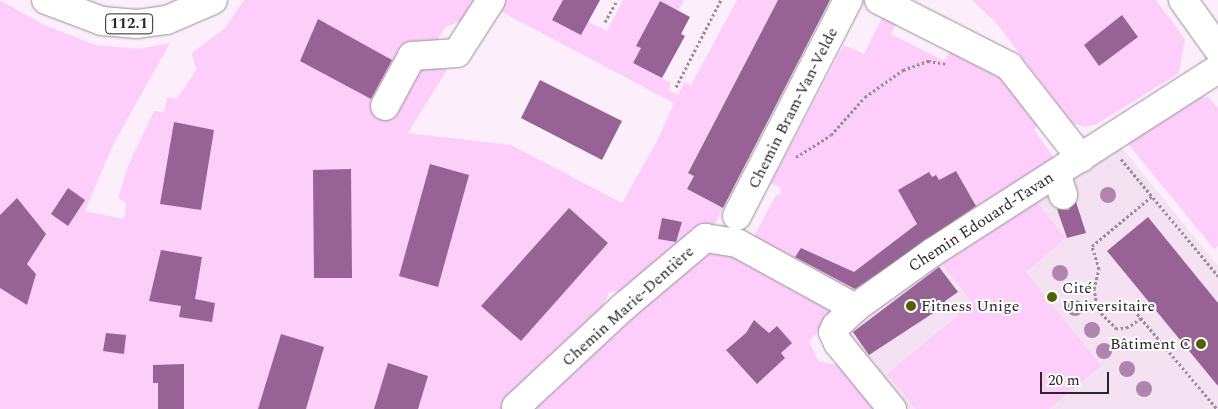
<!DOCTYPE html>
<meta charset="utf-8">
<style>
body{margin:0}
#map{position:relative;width:1218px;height:409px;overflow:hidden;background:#fceffb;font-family:Spectral,serif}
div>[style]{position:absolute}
.built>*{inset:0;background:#f4e1f2}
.green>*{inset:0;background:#fdcefa}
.building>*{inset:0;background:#976294}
.path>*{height:3px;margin-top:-1.5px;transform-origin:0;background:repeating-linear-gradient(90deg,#978e96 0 2.5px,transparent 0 5px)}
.roads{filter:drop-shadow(0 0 1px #998e98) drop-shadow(0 0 1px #998e98)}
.minor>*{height:28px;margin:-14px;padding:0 14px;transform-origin:14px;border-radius:14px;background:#fff}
.major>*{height:28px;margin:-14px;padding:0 14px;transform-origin:14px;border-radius:14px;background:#fff}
.trees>*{width:16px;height:16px;margin:-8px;border-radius:50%;background:#af84ad}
.dots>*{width:14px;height:14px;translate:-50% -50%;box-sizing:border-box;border:2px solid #fff;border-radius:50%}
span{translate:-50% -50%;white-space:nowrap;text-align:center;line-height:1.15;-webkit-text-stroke:4px #fff;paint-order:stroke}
.shield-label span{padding:1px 4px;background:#fff;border:1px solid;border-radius:4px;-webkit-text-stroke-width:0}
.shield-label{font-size:15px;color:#2a2529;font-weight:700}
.street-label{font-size:16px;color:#2a2529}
.poi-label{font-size:16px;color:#2a2529}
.left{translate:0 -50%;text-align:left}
.right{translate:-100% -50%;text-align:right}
.scale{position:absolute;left:1040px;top:372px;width:69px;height:22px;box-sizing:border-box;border:2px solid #2a2529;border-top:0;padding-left:6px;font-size:15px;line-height:18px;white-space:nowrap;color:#2a2529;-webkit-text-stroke:4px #fff;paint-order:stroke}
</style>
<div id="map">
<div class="built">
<div style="clip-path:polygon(1119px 144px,1218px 266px,1218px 409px,907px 409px,843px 328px,975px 234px)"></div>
</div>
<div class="green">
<div style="clip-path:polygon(0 0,42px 24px,95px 45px,138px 49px,170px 43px,113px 145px,85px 211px,124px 219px,126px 203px,118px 198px,128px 166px,154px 111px,164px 112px,167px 97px,177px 99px,196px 70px,192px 53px,225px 28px,244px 0,477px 0,466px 19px,445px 27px,434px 46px,438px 65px,447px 70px,408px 133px,511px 145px,622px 203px,658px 139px,674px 103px,498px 10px,504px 0,600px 0,585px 20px,607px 31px,623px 0,684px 0,678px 11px,660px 2px,651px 17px,656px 20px,637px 46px,641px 48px,633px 63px,671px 83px,668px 90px,678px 95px,684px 82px,691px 85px,737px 0,778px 0,688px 172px,694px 176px,687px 190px,723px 208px,714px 226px,707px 224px,628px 294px,610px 291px,602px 308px,518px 409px,0 409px)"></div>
<div style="clip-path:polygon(972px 0,1156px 0,1185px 39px,1179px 73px,1097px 124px,1085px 127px,1072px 123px,997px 24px)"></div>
<div style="clip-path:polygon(883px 16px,899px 18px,891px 34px,944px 61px,950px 50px,1003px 78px,1039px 125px,1034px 129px,1056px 161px,925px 240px,868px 283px,848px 291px,751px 242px,776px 195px,780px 195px,781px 188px,771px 183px,844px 45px,864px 54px)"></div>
<div style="clip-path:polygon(1197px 96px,1208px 97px,1218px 108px,1218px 246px,1214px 249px,1124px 139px)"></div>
<div style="clip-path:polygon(1032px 197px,1066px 238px,1026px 272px,1101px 366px,1049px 409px,916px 409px,887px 374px,973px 303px,942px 264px)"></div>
<div style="clip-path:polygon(720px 247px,823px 300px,832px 317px,809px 341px,818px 361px,844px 366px,879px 409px,524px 409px,691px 255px)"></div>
</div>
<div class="building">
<div style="clip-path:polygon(563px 0,600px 0,581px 35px,552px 20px)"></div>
<div style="clip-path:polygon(778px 0,830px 0,723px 208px,687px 189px,694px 176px,688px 173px)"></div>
<div style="clip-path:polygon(660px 1px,690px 17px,681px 34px,685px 36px,662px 78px,633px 63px,641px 48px,636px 46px)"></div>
<div style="clip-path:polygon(1122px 15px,1138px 37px,1099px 66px,1084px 45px)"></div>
<div style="clip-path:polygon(318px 19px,392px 60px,371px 99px,300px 61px)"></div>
<div style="clip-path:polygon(540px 80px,622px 121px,602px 160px,521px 118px)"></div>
<div style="clip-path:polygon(174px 122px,214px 130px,201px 210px,160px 204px)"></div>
<div style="clip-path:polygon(430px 164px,469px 175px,438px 287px,399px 276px)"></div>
<div style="clip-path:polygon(351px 169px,352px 278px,314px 278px,313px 170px)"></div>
<div style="clip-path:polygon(956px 171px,976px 206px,855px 289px,795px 257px,801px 248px,854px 272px,917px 224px,898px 190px,929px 172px,932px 177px,936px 175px,939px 180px)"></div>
<div style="clip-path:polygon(68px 188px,85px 200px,68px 226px,51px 214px)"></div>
<div style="clip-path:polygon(17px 198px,46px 234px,27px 264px,36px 274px,27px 305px,0 288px,0 215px)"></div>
<div style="clip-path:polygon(1076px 202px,1086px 233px,1067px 238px,1057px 209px,1068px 210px)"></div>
<div style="clip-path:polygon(569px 208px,608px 243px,521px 341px,481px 306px)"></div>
<div style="clip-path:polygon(1148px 217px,1218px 303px,1218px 386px,1107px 251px)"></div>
<div style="clip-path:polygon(662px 218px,682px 222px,676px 242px,658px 239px)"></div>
<div style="clip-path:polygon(161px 250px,202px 257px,195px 299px,215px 303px,212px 322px,179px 317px,181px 306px,149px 301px)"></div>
<div style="clip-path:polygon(939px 267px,958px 292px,945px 301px,947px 304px,869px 355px,853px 332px)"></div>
<div style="clip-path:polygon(754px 320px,769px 333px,777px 326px,792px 343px,781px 353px,785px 358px,757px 384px,726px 350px,746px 333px)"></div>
<div style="clip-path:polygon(106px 333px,126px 335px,124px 354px,103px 351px)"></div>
<div style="clip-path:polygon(281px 334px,324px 347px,306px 409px,258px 409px)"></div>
<div style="clip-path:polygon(388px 363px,428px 376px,418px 409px,374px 409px)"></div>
<div style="clip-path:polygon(184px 364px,184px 409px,158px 409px,158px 383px,153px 383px,153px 365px)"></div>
</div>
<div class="path">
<div style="left:605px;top:22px;width:25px;rotate:-61deg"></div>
<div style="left:676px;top:87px;width:98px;rotate:-62.7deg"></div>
<div style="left:796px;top:157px;width:41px;rotate:-32.2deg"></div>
<div style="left:831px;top:135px;width:51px;rotate:-48.2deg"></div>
<div style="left:865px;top:97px;width:47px;rotate:-35.4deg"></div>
<div style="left:903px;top:70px;width:27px;rotate:-20deg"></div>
<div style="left:928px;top:61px;width:20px;rotate:9deg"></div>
<div style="left:1121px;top:159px;width:152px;rotate:50.3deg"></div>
<div style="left:1134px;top:310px;width:129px;rotate:50deg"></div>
<div style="left:1141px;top:318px;width:16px;rotate:145deg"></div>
<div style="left:1128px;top:327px;width:11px;rotate:170deg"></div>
<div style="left:1117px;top:329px;width:27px;rotate:-135deg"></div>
<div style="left:1098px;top:310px;width:21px;rotate:-101deg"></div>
<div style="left:1094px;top:289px;width:21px;rotate:-76deg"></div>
<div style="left:1099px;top:269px;width:24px;rotate:-107deg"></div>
<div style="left:1092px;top:246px;width:78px;rotate:-39.8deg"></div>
</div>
<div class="roads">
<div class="minor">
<div style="left:879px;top:0;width:146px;rotate:26.9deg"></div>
<div style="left:1009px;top:66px;width:117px;rotate:52deg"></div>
<div style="left:385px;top:106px;width:57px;rotate:-61.6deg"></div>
<div style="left:412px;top:56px;width:45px;rotate:-3.8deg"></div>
<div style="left:457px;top:53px;width:63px;rotate:-57.3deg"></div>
<div style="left:1056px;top:173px;width:23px;rotate:72deg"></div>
<div style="left:737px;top:216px;width:243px;rotate:-62.8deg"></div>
<div style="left:516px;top:407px;width:145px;rotate:-43deg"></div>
<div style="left:622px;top:308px;width:109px;rotate:-40.1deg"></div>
<div style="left:705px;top:238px;width:32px;rotate:9deg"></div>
<div style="left:737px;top:243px;width:135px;rotate:28.8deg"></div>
<div style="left:892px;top:409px;width:85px;rotate:-129.3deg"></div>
<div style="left:838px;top:343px;width:12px;rotate:-114deg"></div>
<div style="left:833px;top:332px;width:7px;rotate:-63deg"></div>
<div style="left:836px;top:326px;width:26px;rotate:-43deg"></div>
<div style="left:855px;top:308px;width:96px;rotate:-35.7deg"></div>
<div style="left:933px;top:252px;width:339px;rotate:-32.7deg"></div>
</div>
<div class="major">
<div style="left:46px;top:0;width:60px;rotate:20.6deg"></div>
<div style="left:102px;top:21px;width:35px;rotate:5deg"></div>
<div style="left:137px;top:24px;width:30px;rotate:-8deg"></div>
<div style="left:167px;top:20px;width:50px;rotate:-23.5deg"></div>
<div style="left:1183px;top:0;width:60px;rotate:54.5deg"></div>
</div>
</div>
<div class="trees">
<div style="left:1108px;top:195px"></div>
<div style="left:1060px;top:273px"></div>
<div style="left:1075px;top:308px"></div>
<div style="left:1092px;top:330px"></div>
<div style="left:1104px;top:351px"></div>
<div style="left:1127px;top:369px"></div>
<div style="left:1144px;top:389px"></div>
</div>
<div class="dots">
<div style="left:1052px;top:297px;background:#536001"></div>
<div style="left:911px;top:306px;background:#536001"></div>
<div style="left:1201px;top:344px;background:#536001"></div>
</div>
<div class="shield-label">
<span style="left:129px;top:24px">112.1</span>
</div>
<div class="street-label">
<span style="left:793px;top:108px;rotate:-63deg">Chemin Bram-Van-Velde</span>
<span style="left:981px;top:222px;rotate:-33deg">Chemin Edouard-Tavan</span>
<span style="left:628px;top:306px;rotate:-42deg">Chemin Marie-Dentière</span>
</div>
<div class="poi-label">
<span class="left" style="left:1062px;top:297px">Cité<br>Universitaire</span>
<span class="left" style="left:921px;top:306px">Fitness Unige</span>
<span class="right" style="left:1191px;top:344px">Bâtiment C</span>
</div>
<div class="scale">20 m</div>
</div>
